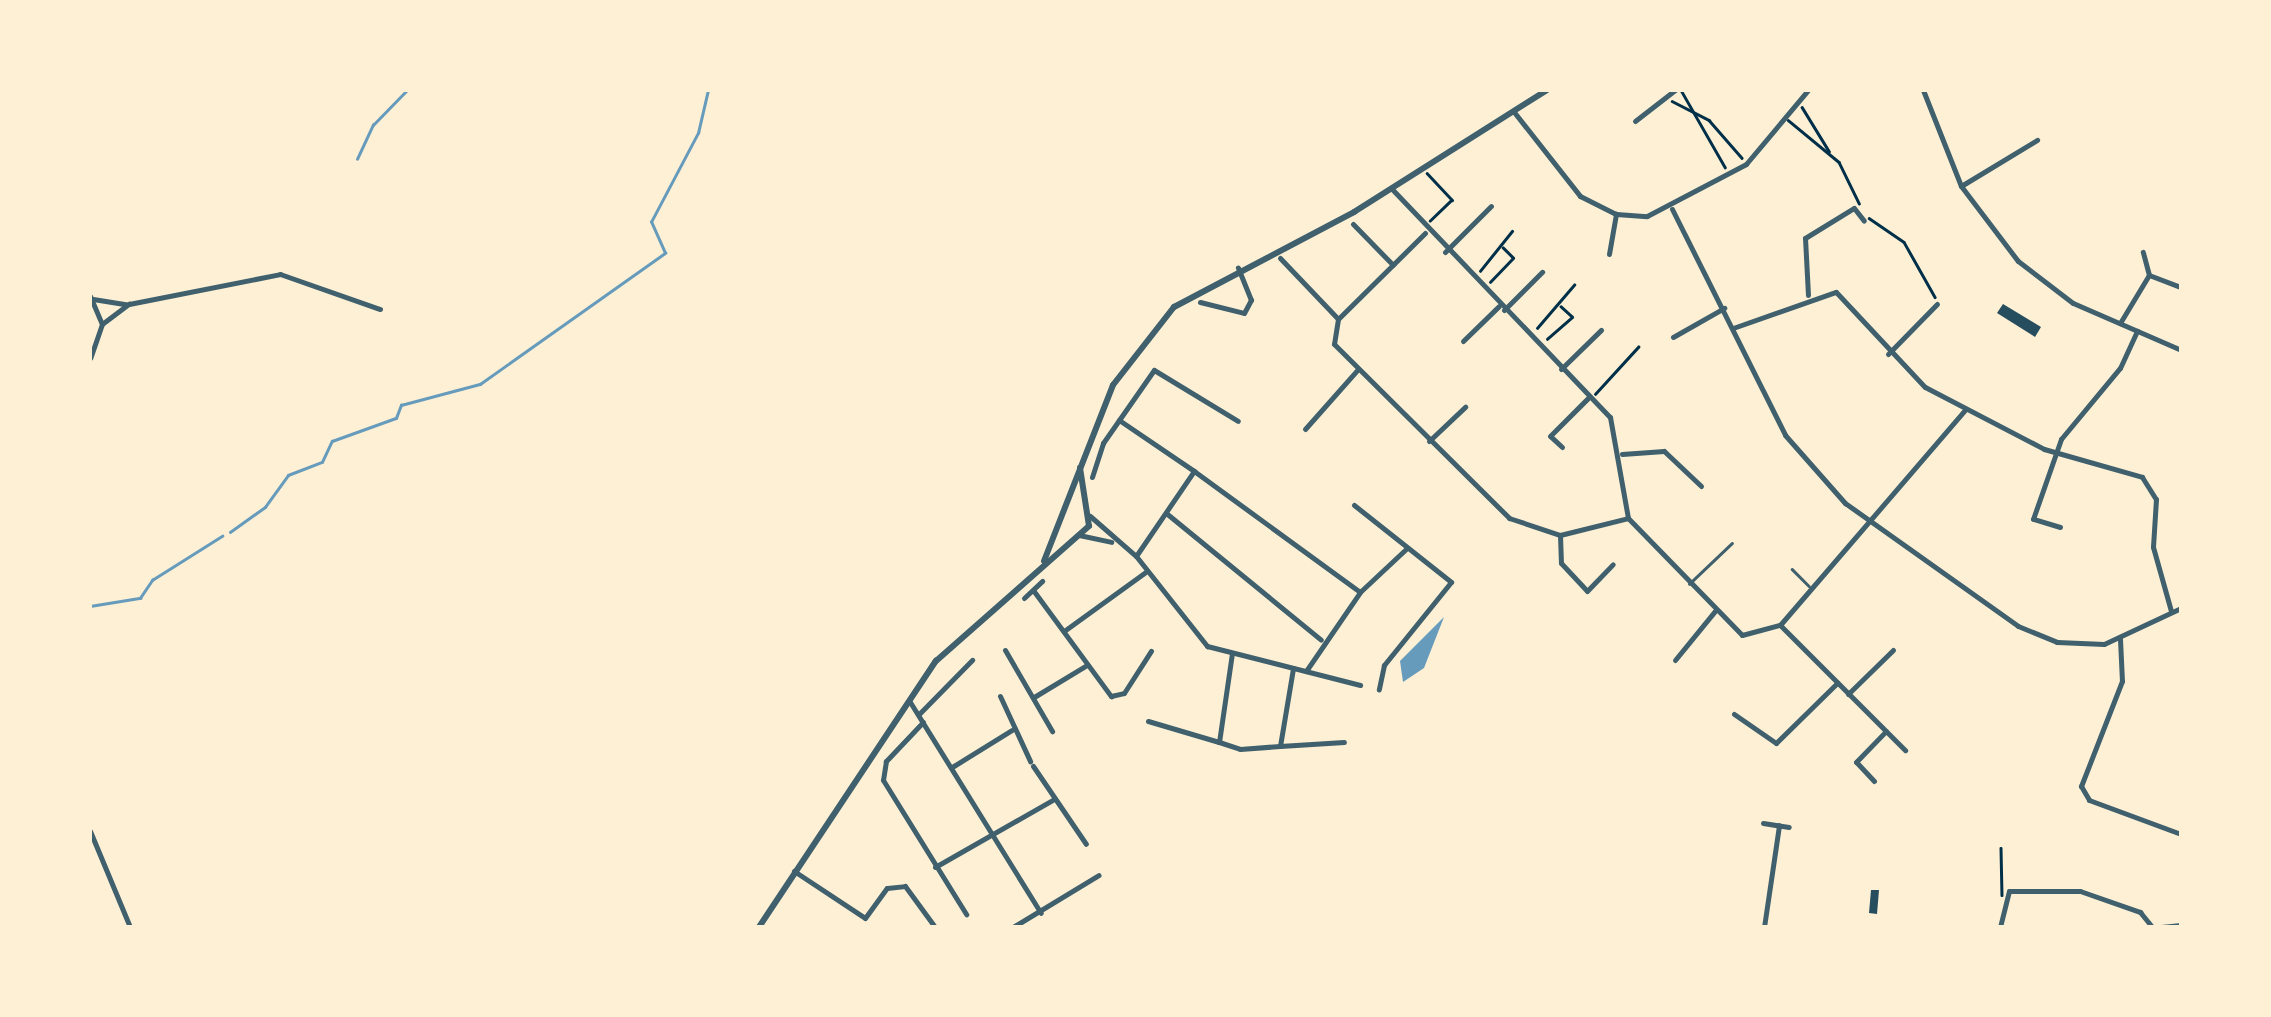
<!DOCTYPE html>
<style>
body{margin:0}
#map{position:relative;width:2271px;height:1017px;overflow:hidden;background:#fdf0d5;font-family:Ubuntu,sans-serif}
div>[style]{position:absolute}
.water>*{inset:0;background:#669bbc}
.stream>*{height:2.5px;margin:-1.25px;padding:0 1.25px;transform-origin:1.25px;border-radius:1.25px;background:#669bbc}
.building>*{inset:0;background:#264d5e}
.path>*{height:2.5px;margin:-1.25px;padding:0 1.25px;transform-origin:1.25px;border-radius:1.25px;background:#003049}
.service>*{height:2.5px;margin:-1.25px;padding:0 1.25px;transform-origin:1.25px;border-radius:1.25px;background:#3f606c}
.minor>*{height:5px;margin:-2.5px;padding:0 2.5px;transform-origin:2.5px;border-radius:2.5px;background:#3f606c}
.tertiary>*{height:6px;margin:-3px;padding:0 3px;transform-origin:3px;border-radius:3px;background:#3f606c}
span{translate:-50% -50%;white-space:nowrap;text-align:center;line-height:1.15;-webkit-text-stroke:9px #fdf0d5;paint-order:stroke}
.frame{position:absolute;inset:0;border:92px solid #fdf0d5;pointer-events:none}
</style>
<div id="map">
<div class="water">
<div style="clip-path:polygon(1444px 617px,1424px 668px,1403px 682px,1400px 661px)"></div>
</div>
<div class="stream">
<div style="left:357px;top:159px;width:38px;rotate:-65deg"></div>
<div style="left:373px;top:125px;width:49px;rotate:-45.8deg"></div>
<div style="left:230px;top:532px;width:43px;rotate:-35.5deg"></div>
<div style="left:265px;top:507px;width:39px;rotate:-54deg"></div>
<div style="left:288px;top:475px;width:36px;rotate:-21deg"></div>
<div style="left:322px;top:462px;width:23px;rotate:-65deg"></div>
<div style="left:332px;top:441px;width:68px;rotate:-19.8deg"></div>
<div style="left:396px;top:418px;width:14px;rotate:-69deg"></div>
<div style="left:401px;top:405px;width:82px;rotate:-14.9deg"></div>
<div style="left:480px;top:384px;width:227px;rotate:-35.3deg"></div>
<div style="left:665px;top:253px;width:34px;rotate:-114deg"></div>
<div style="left:651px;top:222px;width:101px;rotate:-62.2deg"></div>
<div style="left:698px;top:133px;width:44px;rotate:-76.9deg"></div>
<div style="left:90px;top:606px;width:51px;rotate:-9.1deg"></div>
<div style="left:140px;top:598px;width:22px;rotate:-56deg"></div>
<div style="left:152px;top:580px;width:83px;rotate:-32.2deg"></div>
</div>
<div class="building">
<div style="clip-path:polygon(2003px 304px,2041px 327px,2035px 337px,1997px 313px)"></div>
<div style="clip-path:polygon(1871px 890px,1879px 890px,1877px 914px,1869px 913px)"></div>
</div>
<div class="path">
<div style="left:1681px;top:90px;width:89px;rotate:60.3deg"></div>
<div style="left:1672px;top:101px;width:42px;rotate:27.2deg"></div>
<div style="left:1709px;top:120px;width:50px;rotate:49deg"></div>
<div style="left:1802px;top:107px;width:52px;rotate:58.5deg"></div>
<div style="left:1788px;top:120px;width:66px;rotate:39.5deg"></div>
<div style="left:1839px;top:162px;width:46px;rotate:64deg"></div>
<div style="left:1427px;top:173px;width:37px;rotate:47deg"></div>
<div style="left:1452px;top:200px;width:30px;rotate:136deg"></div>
<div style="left:1869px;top:218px;width:42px;rotate:34.4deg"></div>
<div style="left:1904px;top:242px;width:63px;rotate:60.6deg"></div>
<div style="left:1480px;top:271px;width:51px;rotate:-51.3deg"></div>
<div style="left:1490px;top:282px;width:33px;rotate:-46deg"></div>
<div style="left:1513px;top:258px;width:14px;rotate:-135deg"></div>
<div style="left:1537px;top:328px;width:57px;rotate:-49.3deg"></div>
<div style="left:1547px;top:339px;width:33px;rotate:-41deg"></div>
<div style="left:1572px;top:317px;width:15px;rotate:-138deg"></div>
<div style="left:1595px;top:394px;width:64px;rotate:-47.5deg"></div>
<div style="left:2001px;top:848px;width:47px;rotate:88.8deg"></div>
</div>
<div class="service">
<div style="left:1792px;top:569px;width:24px;rotate:45deg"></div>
<div style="left:1689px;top:584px;width:59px;rotate:-43.6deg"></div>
</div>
<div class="minor">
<div style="left:1923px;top:90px;width:103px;rotate:68.4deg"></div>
<div style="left:1961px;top:186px;width:94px;rotate:52.8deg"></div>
<div style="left:2018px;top:261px;width:69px;rotate:37.4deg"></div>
<div style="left:2073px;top:303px;width:118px;rotate:23.5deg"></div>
<div style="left:1514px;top:112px;width:107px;rotate:51.8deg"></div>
<div style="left:1580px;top:196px;width:40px;rotate:26.6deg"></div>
<div style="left:1616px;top:214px;width:31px;rotate:4deg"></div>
<div style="left:1647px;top:216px;width:112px;rotate:-27.7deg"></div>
<div style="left:1746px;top:164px;width:97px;rotate:-50deg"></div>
<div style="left:1635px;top:121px;width:51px;rotate:-37.8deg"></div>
<div style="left:1961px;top:186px;width:89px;rotate:-31.2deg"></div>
<div style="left:1391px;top:188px;width:317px;rotate:46.3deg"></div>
<div style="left:1610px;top:417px;width:103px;rotate:79.9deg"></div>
<div style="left:1628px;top:518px;width:163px;rotate:45.7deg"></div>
<div style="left:1742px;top:635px;width:39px;rotate:-15deg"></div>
<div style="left:1780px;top:625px;width:285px;rotate:-49.3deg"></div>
<div style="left:1672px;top:209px;width:253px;rotate:63.4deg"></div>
<div style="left:1785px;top:435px;width:91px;rotate:48.6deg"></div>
<div style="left:1845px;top:503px;width:212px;rotate:35.4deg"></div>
<div style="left:2018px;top:626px;width:42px;rotate:22.3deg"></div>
<div style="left:2057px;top:642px;width:47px;rotate:2.4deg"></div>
<div style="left:2104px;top:644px;width:85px;rotate:-25.1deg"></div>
<div style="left:1353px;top:224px;width:57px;rotate:45.7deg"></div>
<div style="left:1425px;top:233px;width:122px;rotate:135.3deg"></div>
<div style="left:1338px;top:319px;width:25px;rotate:99deg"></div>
<div style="left:1334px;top:344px;width:247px;rotate:44.8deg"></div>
<div style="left:1509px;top:518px;width:54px;rotate:18.4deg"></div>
<div style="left:1560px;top:535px;width:70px;rotate:-14deg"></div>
<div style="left:1445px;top:252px;width:65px;rotate:-45deg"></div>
<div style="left:1609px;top:254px;width:41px;rotate:-80.1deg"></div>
<div style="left:1280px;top:258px;width:84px;rotate:46.4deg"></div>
<div style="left:2149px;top:275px;width:34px;rotate:21deg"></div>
<div style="left:1808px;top:295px;width:57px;rotate:-93deg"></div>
<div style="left:1805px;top:238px;width:57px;rotate:-31.5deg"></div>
<div style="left:1854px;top:208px;width:16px;rotate:52deg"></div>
<div style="left:90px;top:296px;width:30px;rotate:67deg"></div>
<div style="left:102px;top:324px;width:36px;rotate:109deg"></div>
<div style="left:93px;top:299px;width:33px;rotate:9deg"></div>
<div style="left:1200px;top:302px;width:45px;rotate:14deg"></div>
<div style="left:1244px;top:313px;width:15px;rotate:-62deg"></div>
<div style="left:1251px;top:300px;width:35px;rotate:-112deg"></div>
<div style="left:1504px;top:310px;width:54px;rotate:-45deg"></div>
<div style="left:2120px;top:323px;width:56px;rotate:-58.9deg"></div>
<div style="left:2149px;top:275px;width:24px;rotate:-105deg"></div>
<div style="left:102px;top:324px;width:34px;rotate:-37deg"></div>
<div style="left:129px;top:304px;width:154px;rotate:-11.2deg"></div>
<div style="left:280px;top:274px;width:106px;rotate:19.3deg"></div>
<div style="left:1733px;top:328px;width:109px;rotate:-19.3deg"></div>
<div style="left:1836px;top:292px;width:130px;rotate:46.9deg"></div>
<div style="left:1925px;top:387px;width:134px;rotate:27.5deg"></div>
<div style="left:2044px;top:449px;width:102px;rotate:15.9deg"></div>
<div style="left:2142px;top:477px;width:26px;rotate:58deg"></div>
<div style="left:2156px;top:499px;width:48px;rotate:93.6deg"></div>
<div style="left:2153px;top:547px;width:66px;rotate:74.3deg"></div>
<div style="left:1673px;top:337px;width:59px;rotate:-29.6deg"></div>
<div style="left:1463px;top:341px;width:50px;rotate:-44.2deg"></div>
<div style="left:1888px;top:354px;width:70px;rotate:-45.6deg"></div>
<div style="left:1561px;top:369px;width:56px;rotate:-44.3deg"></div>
<div style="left:1119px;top:420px;width:91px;rotate:34.2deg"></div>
<div style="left:1305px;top:429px;width:80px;rotate:-48.5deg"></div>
<div style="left:1429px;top:441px;width:50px;rotate:-43.4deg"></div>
<div style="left:1562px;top:447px;width:16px;rotate:-137deg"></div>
<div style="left:1550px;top:436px;width:55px;rotate:-45deg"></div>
<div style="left:1622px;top:454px;width:42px;rotate:-4.1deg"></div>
<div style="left:1664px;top:451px;width:51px;rotate:43.4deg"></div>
<div style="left:1092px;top:477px;width:36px;rotate:-72deg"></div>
<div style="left:1103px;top:443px;width:89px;rotate:-55.1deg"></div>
<div style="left:1154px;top:370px;width:98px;rotate:31.3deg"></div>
<div style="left:1354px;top:505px;width:124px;rotate:38.4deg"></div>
<div style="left:1451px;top:582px;width:107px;rotate:128.9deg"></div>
<div style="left:1384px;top:665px;width:25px;rotate:102deg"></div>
<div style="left:1166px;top:513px;width:200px;rotate:39.3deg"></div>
<div style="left:1090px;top:516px;width:61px;rotate:41deg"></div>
<div style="left:1136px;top:556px;width:115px;rotate:51.7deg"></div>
<div style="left:1207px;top:646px;width:158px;rotate:14.3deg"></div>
<div style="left:2060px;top:527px;width:28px;rotate:-163deg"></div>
<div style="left:2033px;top:519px;width:85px;rotate:-70.7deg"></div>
<div style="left:2061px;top:439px;width:92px;rotate:-50.3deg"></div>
<div style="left:2120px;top:368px;width:41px;rotate:-65.3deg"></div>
<div style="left:1079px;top:535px;width:33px;rotate:12deg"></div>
<div style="left:1560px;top:535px;width:28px;rotate:88deg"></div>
<div style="left:1561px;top:563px;width:38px;rotate:47deg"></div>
<div style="left:1587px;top:591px;width:37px;rotate:-46deg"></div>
<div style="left:1136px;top:556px;width:103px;rotate:-55.7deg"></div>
<div style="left:1194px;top:471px;width:205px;rotate:36.1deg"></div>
<div style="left:1033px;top:590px;width:132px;rotate:53.7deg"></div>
<div style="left:1111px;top:696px;width:13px;rotate:-13deg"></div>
<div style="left:1124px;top:693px;width:50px;rotate:-57.3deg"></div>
<div style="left:1024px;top:598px;width:25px;rotate:-43deg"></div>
<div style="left:1780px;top:625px;width:177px;rotate:45deg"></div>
<div style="left:1064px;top:631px;width:102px;rotate:-35.9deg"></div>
<div style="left:2120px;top:639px;width:42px;rotate:87.3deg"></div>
<div style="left:2122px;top:681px;width:113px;rotate:111.3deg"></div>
<div style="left:2081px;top:786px;width:16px;rotate:60deg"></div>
<div style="left:2089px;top:800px;width:98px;rotate:20.3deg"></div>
<div style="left:1005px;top:650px;width:94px;rotate:59.9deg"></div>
<div style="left:1232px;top:653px;width:90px;rotate:98.3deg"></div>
<div style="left:1219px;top:742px;width:22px;rotate:18deg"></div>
<div style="left:1240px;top:749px;width:40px;rotate:-4.3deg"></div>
<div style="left:1280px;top:746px;width:79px;rotate:-80.5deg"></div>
<div style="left:1675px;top:660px;width:63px;rotate:-50.8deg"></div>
<div style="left:1306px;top:671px;width:96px;rotate:-55.6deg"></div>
<div style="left:1360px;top:592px;width:64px;rotate:-43.1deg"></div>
<div style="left:1848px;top:694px;width:63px;rotate:-44.4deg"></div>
<div style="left:1000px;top:696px;width:72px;rotate:65.2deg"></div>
<div style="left:1034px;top:697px;width:62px;rotate:-31.1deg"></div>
<div style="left:910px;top:702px;width:248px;rotate:58.2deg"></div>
<div style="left:919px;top:714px;width:76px;rotate:-45.5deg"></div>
<div style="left:1734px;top:714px;width:51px;rotate:34.6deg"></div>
<div style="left:1776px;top:743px;width:86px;rotate:-44.5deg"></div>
<div style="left:1148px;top:721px;width:74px;rotate:16.5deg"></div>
<div style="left:923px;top:722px;width:54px;rotate:133.5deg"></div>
<div style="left:886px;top:761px;width:19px;rotate:99deg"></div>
<div style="left:883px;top:780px;width:158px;rotate:58.2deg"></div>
<div style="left:1280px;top:746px;width:64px;rotate:-3.6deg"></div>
<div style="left:1033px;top:766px;width:94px;rotate:55.8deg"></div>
<div style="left:952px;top:767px;width:70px;rotate:-31.7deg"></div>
<div style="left:1874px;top:781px;width:26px;rotate:-133deg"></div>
<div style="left:1856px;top:762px;width:43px;rotate:-45.9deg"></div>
<div style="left:1763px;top:823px;width:26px;rotate:9deg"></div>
<div style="left:90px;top:831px;width:104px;rotate:67.4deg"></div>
<div style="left:935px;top:867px;width:137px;rotate:-29.7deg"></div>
<div style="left:794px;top:871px;width:85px;rotate:33.5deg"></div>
<div style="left:865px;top:918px;width:37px;rotate:-54deg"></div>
<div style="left:887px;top:888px;width:18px;rotate:-6deg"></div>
<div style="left:905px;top:886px;width:51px;rotate:53.8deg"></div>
<div style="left:1013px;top:927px;width:100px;rotate:-31.2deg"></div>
<div style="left:1669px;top:927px;width:69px"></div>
<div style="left:1764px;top:927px;width:103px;rotate:-81.6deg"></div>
<div style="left:2000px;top:927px;width:37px;rotate:-76deg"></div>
<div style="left:2009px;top:891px;width:71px"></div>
<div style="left:2080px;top:891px;width:64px;rotate:19.3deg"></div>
<div style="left:2140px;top:912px;width:19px;rotate:51deg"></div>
<div style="left:2161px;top:927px;width:20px;rotate:-6deg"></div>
</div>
<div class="tertiary">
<div style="left:1044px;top:561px;width:189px;rotate:-68.6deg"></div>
<div style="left:1113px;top:385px;width:99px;rotate:-52deg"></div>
<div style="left:1174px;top:307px;width:204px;rotate:-27.8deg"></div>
<div style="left:1354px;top:212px;width:228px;rotate:-32.3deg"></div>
<div style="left:759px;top:927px;width:320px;rotate:-56.4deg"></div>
<div style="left:936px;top:661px;width:204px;rotate:-41.4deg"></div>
<div style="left:1089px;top:526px;width:59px;rotate:-98.8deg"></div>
</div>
<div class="frame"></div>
</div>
